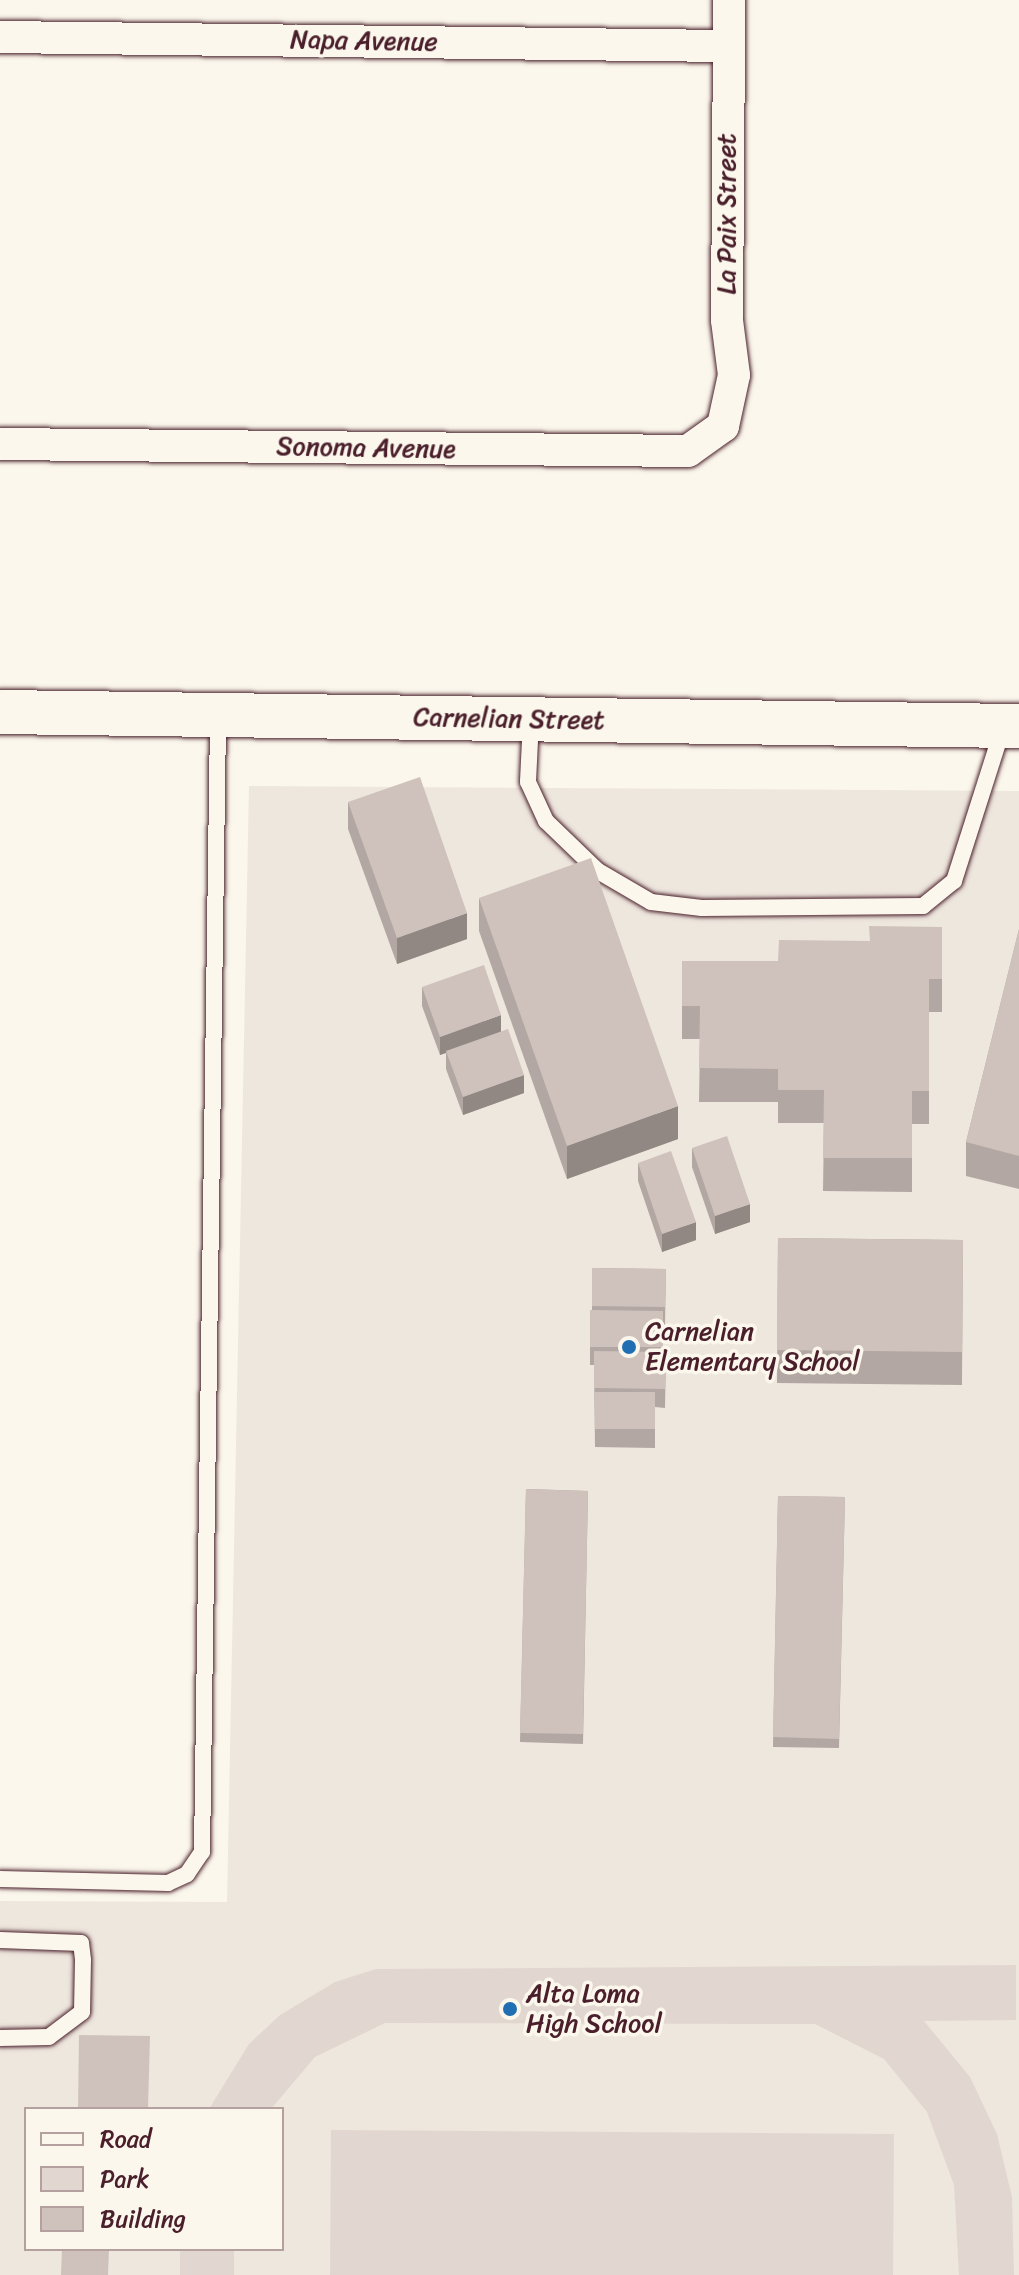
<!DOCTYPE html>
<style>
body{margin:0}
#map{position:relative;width:1019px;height:2275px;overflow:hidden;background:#fbf7ec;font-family:Sriracha,sans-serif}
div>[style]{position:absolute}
.built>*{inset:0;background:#eee7de}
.green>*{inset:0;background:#e2d7d0}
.roads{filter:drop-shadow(0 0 2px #4a1f2b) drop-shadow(0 0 2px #4a1f2b)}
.lane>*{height:16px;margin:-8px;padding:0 8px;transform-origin:8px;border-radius:8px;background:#fbf7ec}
.street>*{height:32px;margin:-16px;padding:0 16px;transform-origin:16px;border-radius:16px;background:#fbf7ec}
.secondary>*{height:44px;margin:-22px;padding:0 22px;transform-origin:22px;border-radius:22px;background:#fbf7ec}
.wall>*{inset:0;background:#b2a7a2}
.shaded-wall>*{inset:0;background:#918884}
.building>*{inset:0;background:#cfc2bc}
.dots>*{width:22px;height:22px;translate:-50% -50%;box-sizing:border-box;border:4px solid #fbf7ec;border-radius:50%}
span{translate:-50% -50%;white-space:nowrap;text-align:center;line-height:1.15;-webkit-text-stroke:7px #fbf7ec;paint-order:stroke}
.street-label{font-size:26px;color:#4a1f2b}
.poi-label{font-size:26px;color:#4a1f2b}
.left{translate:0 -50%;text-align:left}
.legend{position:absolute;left:24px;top:2107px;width:260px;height:144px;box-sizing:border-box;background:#fbf7ec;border:2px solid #b4a19f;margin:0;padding:10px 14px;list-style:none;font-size:24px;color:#4a1f2b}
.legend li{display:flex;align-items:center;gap:16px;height:40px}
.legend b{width:40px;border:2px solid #b4a19f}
</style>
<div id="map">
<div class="built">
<div style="clip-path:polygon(evenodd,249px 786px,1019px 791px,1019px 2275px,0 2275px,0 1901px,227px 1902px,249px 786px,26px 2109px,282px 2109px,282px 2249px,26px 2249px,26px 2109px)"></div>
</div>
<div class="green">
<div style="clip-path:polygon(1016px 1965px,1016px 2020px,924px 2021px,970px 2077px,997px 2134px,1012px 2197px,1014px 2275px,959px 2275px,954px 2185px,927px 2112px,884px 2059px,815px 2024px,385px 2023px,315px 2057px,271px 2109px,209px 2109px,249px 2044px,280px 2015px,335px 1982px,376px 1969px)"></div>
<div style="clip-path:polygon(331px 2130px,894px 2134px,893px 2275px,330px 2275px)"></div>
<div style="clip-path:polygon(180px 2249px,234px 2249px,234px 2275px,180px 2275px)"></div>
</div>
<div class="roads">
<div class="lane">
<div style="left:531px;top:720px;width:62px;rotate:92.8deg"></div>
<div style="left:528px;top:782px;width:43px;rotate:65.2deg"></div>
<div style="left:546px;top:821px;width:72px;rotate:43.9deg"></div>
<div style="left:598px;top:871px;width:61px;rotate:30.3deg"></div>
<div style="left:651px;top:902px;width:51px;rotate:6.7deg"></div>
<div style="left:702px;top:908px;width:221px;rotate:-0.5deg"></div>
<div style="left:923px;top:906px;width:40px;rotate:-39deg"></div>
<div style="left:954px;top:881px;width:162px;rotate:-72.3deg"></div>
<div style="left:0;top:1879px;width:168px;rotate:1.4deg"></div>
<div style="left:168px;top:1883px;width:21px;rotate:-25deg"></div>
<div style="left:187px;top:1874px;width:27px;rotate:-56deg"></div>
<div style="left:202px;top:1852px;width:1135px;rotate:-89.19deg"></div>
<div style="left:0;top:1940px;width:81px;rotate:2.1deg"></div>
<div style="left:81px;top:1943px;width:17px;rotate:83deg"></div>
<div style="left:83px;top:1960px;width:52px;rotate:91.1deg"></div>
<div style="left:82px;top:2012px;width:41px;rotate:142.9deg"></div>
<div style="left:49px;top:2037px;width:49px;rotate:178.8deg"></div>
</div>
<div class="street">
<div style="left:0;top:37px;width:728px;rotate:0.71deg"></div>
<div style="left:0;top:444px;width:688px;rotate:0.58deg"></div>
<div style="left:688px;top:451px;width:43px;rotate:-35.5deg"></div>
<div style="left:723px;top:426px;width:52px;rotate:-77.8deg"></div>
<div style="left:734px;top:375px;width:55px;rotate:-97.3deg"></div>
<div style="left:727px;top:320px;width:320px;rotate:-89.6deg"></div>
</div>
<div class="secondary">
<div style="left:0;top:712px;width:1019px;rotate:0.79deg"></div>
</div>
</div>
<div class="wall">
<div style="clip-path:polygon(348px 802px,467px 939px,397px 964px,348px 829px)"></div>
<div style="clip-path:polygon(479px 898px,678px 1139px,567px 1179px,479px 931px)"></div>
<div style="clip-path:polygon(942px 927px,942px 1012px,929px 1012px,929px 1124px,912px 1124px,912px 1192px,823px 1191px,824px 1123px,778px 1123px,778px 1102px,699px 1102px,700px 1039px,682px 1039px,682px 961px,778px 961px,869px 941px)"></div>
<div style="clip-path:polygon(1019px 929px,1019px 1189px,966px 1176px,966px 1142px)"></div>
<div style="clip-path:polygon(422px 987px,501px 1031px,524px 1093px,463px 1115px,446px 1069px,446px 1053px,440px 1055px,422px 1006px)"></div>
<div style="clip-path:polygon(692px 1148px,750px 1222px,715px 1234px,692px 1167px)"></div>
<div style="clip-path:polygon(638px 1163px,696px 1240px,662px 1252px,638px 1181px)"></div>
<div style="clip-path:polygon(778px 1238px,963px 1240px,962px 1385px,777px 1383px)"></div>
<div style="clip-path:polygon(592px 1268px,666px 1269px,665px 1325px,663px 1325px,663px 1352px,666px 1352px,665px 1408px,655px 1407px,655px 1448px,595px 1447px,594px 1365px,590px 1365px,590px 1310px,592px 1310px)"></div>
<div style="clip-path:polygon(526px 1489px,588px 1491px,583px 1744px,520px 1742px)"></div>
<div style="clip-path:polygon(778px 1496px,845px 1497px,839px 1748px,773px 1747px)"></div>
</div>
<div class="shaded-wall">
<div style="clip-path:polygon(467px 913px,467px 939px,397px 964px,397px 938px)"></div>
<div style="clip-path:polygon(501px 1015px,501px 1033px,440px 1055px,440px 1037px)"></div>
<div style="clip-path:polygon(524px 1075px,524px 1093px,463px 1115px,463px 1097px)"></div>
<div style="clip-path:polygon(678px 1106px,678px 1139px,567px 1179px,567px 1146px)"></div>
<div style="clip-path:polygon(750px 1204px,750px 1222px,715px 1234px,715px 1216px)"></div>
<div style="clip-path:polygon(696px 1222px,696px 1240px,662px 1252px,662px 1234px)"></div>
</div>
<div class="building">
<div style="clip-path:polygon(420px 777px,467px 913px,397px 938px,348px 802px)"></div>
<div style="clip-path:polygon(591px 858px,678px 1106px,567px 1146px,479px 898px)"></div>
<div style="clip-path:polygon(869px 926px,942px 927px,942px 979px,929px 979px,929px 1091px,912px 1091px,912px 1158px,823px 1158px,824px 1090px,778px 1090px,778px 1069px,699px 1068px,700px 1006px,682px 1006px,682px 961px,778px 961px,779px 940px,870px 941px)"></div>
<div style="clip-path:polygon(1019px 929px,1019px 1156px,966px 1142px)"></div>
<div style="clip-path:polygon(484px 965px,501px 1015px,440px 1037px,422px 987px)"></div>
<div style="clip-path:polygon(508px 1029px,524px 1075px,463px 1097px,446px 1051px)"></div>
<div style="clip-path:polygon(727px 1136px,750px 1204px,715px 1216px,692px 1148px)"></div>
<div style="clip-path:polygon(671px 1151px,696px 1222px,662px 1234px,638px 1163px)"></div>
<div style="clip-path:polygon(778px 1238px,963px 1240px,962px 1352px,777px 1350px)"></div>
<div style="clip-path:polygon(592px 1268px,666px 1269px,665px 1307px,592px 1306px)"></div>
<div style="clip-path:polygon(590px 1310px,663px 1311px,663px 1347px,590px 1347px)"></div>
<div style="clip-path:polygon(594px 1351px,666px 1352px,665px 1389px,594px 1388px)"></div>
<div style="clip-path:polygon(595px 1392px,655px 1392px,655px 1429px,595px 1429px)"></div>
<div style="clip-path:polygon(526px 1489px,588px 1491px,583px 1734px,520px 1733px)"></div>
<div style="clip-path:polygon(778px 1496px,845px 1497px,839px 1739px,773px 1737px)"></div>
<div style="clip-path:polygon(79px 2035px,150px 2036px,148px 2109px,78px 2109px)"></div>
<div style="clip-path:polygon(62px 2249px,109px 2249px,108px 2275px,61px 2275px)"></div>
</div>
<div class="dots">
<div style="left:629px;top:1347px;background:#1f6fb2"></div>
<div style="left:510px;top:2009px;background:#1f6fb2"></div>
</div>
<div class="street-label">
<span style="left:364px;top:41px;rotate:1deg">Napa Avenue</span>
<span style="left:727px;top:214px;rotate:-90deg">La Paix Street</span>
<span style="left:366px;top:448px;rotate:1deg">Sonoma Avenue</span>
<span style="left:509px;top:719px;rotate:1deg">Carnelian Street</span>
</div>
<div class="poi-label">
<span class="left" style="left:645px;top:1347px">Carnelian<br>Elementary School</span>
<span class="left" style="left:526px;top:2009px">Alta Loma<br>High School</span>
</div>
<ul class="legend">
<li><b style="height:10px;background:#fbf7ec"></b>Road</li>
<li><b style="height:22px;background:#e2d7d0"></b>Park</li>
<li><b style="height:22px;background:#cfc2bc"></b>Building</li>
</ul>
</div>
